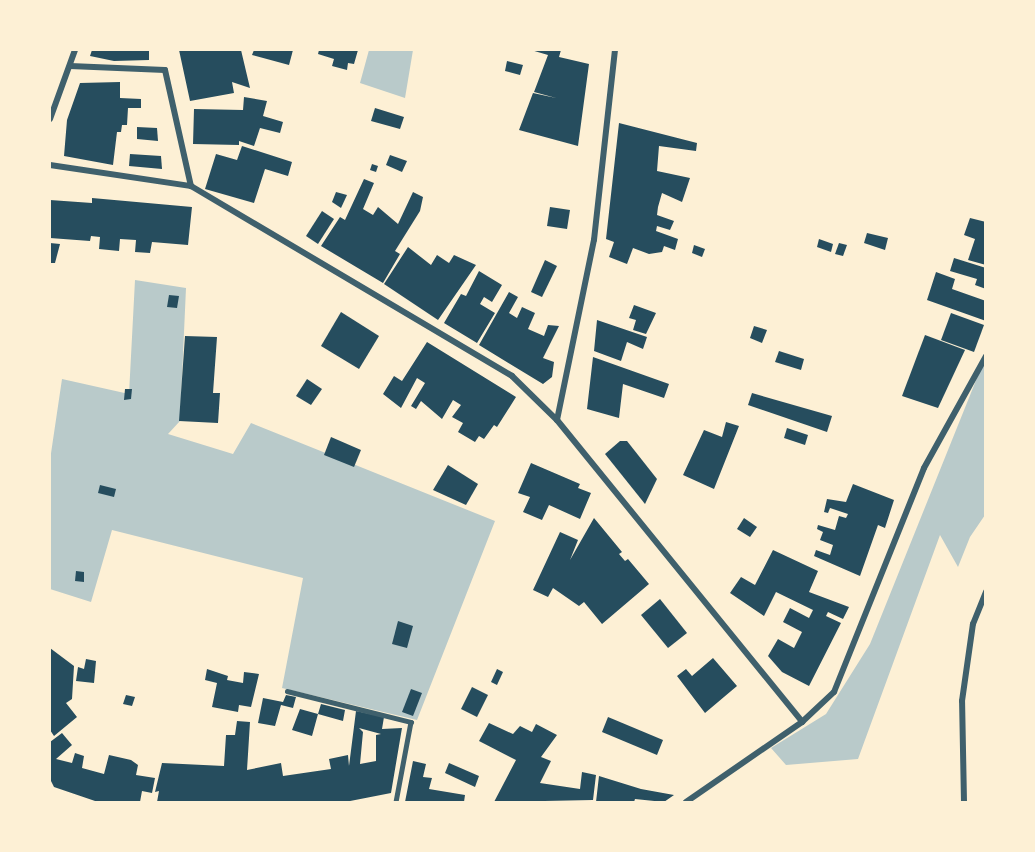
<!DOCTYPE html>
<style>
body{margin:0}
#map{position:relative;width:1035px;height:852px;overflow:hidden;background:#fdf0d5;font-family:Commissioner,sans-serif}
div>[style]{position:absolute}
.green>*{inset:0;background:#b9caca}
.building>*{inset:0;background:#264d5e}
.service>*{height:4.5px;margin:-2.25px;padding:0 2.25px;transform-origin:2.25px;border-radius:2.25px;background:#3f606c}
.minor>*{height:6px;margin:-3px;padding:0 3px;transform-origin:3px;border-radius:3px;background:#3f606c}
span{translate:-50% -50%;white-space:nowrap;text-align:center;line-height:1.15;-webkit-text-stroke:4.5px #fdf0d5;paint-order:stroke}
.frame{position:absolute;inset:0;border:51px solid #fdf0d5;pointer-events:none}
</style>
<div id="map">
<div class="green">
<div style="clip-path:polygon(369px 50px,413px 50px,405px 98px,360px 83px)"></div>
<div style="clip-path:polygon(135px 280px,186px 288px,180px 421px,168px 434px,233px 454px,251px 423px,495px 521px,417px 720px,282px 688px,303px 578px,112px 530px,91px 602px,50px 589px,50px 460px,62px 379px,129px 394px)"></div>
<div style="clip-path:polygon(985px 358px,985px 515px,970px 537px,958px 567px,940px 535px,858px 759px,786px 765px,771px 748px,826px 714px,870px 644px)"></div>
</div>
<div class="building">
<div style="clip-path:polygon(92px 50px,149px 50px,149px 60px,114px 61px,90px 56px)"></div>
<div style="clip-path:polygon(179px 50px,241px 50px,250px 88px,232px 82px,234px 93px,190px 101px)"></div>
<div style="clip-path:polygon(254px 50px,293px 50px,289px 65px,252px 55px)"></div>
<div style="clip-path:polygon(319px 50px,358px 50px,354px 64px,348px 63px,347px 70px,332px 66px,334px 59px,318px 54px)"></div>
<div style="clip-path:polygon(531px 50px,561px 50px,559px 57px,589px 64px,578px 146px,519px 130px,533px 93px,556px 98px,534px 92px,548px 55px)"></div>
<div style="clip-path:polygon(507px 61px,523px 65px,520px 75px,505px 71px)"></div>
<div style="clip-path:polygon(120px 82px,120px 98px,141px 99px,141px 108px,128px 108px,127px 125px,122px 125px,121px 132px,117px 132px,113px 165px,64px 156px,67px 120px,80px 83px)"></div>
<div style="clip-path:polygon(244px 97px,267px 101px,263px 116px,283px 122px,280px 133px,260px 128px,254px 146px,239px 141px,239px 145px,193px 144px,194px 109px,243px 110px)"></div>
<div style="clip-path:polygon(375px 108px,404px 117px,400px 129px,371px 121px)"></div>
<div style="clip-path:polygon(619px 123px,697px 143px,696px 151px,659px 146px,657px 171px,690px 178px,682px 202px,662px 193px,658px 207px,657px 215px,674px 221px,670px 230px,657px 226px,656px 231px,678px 239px,675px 250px,664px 246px,662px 252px,649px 254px,633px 248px,627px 264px,609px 257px,614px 242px,606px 239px)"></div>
<div style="clip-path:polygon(137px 127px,157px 128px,158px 141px,137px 139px)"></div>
<div style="clip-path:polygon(242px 146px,292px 162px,288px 176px,265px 169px,254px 203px,205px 189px,216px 154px,237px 160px)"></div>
<div style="clip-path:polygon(130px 154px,161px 156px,162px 169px,129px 166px)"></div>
<div style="clip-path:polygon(390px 155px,407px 161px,402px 172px,386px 165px)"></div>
<div style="clip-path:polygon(372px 164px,378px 166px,376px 172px,370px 170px)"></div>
<div style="clip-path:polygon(364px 179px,374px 183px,363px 209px,373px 215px,378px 207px,398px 224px,413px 192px,423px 197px,420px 211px,395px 251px,400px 254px,383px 283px,321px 246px,340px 217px,345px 220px)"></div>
<div style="clip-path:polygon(336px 192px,347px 195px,341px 208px,332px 202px)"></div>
<div style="clip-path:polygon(92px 198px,192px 207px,188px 245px,152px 242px,150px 253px,135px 252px,136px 240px,120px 239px,119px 251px,99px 249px,100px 237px,91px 236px,90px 241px,50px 238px,50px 200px,92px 203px)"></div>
<div style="clip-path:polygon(550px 207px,570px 210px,567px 229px,547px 226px)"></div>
<div style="clip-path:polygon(322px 211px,334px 219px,318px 244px,306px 236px)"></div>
<div style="clip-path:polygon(970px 218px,986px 222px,986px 265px,968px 260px,975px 239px,964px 235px)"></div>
<div style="clip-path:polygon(867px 233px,888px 238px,885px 250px,864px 243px)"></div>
<div style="clip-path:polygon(819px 239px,833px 244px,831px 252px,817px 247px)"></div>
<div style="clip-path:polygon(50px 243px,60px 244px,55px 263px,50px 263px)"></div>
<div style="clip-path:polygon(839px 243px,847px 245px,843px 256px,835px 254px)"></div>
<div style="clip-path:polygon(694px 245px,705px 249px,702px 257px,692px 253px)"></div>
<div style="clip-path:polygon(408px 247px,431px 265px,437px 255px,449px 263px,454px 255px,476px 265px,438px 320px,384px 284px)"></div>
<div style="clip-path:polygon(954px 258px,986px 268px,986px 289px,975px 285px,977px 279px,950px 271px)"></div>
<div style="clip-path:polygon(545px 260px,557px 266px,542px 297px,531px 292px)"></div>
<div style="clip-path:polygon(479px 271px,502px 285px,492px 302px,484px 297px,480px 304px,495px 313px,477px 343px,444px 323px,461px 294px,466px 296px)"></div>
<div style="clip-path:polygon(936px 272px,955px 279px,952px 289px,986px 301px,986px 321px,927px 300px)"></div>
<div style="clip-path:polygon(509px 292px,518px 297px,509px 313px,517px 318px,522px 307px,535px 313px,528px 329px,544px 336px,548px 325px,559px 326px,543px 358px,554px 362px,552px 377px,543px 384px,479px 345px)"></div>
<div style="clip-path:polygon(169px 295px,179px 296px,177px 308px,167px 307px)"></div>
<div style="clip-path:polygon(634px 305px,656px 313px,646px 334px,633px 330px,636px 320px,629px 318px)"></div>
<div style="clip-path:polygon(341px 312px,379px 336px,359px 369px,321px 346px)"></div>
<div style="clip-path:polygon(951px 313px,984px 325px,974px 352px,941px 340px)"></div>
<div style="clip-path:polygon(597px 320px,647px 337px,643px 349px,627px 342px,621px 361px,594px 351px)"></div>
<div style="clip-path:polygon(754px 326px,767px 330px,762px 343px,750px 338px)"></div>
<div style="clip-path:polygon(925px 335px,965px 350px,938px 408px,902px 396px)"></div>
<div style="clip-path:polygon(185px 336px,217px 337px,213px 393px,220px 393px,218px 423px,179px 421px)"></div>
<div style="clip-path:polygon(427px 342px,516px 397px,497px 427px,494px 425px,484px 439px,479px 436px,475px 442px,458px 432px,463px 423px,452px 417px,461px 405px,453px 400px,442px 419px,421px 401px,416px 409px,411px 406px,425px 383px,417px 378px,401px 408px,383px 394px,394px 376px,402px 381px)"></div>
<div style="clip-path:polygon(779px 351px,804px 359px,801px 370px,775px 362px)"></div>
<div style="clip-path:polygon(593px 357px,669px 384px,664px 398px,623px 384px,619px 418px,587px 409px)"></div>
<div style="clip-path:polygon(307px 379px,322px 389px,311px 405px,296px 396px)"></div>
<div style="clip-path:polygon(125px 389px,132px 389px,131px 399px,124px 400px)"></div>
<div style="clip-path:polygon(752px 393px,832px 416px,827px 432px,748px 405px)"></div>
<div style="clip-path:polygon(726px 422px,739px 426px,714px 489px,683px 475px,704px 430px,722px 437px)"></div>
<div style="clip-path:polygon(787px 428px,808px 435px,805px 445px,784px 438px)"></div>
<div style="clip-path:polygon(331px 437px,361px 450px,354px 467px,324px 455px)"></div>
<div style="clip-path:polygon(620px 441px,627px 441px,657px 479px,645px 504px,605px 454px)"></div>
<div style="clip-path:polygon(531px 463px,580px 484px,578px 488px,591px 493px,580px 519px,549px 505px,542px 520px,523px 512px,530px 497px,518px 493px)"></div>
<div style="clip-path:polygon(448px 465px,478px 484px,466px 505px,433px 490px)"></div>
<div style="clip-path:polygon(853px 484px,894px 500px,885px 528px,878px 525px,860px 576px,814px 556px,816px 550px,830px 555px,833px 545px,820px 540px,823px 532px,817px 529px,818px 525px,835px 530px,839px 516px,846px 518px,848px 514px,830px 508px,828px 513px,824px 512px,827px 499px,846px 502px)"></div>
<div style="clip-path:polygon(100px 485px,116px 489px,114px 497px,98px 493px)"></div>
<div style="clip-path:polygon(594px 518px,622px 552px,619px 554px,625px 561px,628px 559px,649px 584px,602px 624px,584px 602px,579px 606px,553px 588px,548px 597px,533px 590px,560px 532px,578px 540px,570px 560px)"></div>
<div style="clip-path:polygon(744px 518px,757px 527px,750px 537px,737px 529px)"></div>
<div style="clip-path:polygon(773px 550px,818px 571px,809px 592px,849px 607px,843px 619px,828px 612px,826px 616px,841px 623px,809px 686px,782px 672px,768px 656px,778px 639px,794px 648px,802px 632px,783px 622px,790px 608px,809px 618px,813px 610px,776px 592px,764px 616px,730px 593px,741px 577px,755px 585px)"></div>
<div style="clip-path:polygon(76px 571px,84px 572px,84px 582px,75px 581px)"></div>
<div style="clip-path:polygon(660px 599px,687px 633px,668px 648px,641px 615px)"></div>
<div style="clip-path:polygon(398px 621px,413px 626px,407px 648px,392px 644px)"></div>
<div style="clip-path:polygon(50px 648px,74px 666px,72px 699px,66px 703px,77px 717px,54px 736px,50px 730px)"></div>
<div style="clip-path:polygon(713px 658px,737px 686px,705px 713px,677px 676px,686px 669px,692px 676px)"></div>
<div style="clip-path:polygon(86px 659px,96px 661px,94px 683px,76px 681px,78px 667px,84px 669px)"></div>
<div style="clip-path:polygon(207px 669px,228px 676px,227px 680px,243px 683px,244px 672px,259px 674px,251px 707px,239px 705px,238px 712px,212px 707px,217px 683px,205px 680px)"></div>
<div style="clip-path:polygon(497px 669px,503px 672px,497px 685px,491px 682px)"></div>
<div style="clip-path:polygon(472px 687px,488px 695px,477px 717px,461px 709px)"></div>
<div style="clip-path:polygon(411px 689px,422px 693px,413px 716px,402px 712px)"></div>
<div style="clip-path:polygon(126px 695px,135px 697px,132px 706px,123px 704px)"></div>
<div style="clip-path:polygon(286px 695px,296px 697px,293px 708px,281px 705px,275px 726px,258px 723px,263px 698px,283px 702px)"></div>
<div style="clip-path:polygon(321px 704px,345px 710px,343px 721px,318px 714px,312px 736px,292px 730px,300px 709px,318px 714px)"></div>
<div style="clip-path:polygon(evenodd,356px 711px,384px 717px,382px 729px,402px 728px,391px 793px,345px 802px,157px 802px,159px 791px,155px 792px,162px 763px,224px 766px,226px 735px,235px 735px,237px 721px,250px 722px,247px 770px,281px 763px,283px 776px,331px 769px,329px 759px,348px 755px,349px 766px,356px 711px,359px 728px,381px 734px,376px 735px,376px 761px,360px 764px,363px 732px,359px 728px)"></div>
<div style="clip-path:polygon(608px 717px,663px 740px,657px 755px,602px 732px)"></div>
<div style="clip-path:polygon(489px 723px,513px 734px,520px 726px,532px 732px,536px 724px,557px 735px,541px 757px,551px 761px,540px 783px,580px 789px,582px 772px,596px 775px,593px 800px,494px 802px,516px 760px,479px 741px)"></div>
<div style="clip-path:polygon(62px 733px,72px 745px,56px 759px,72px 763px,75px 753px,84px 756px,82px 768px,104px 774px,109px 755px,131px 760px,138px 765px,136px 775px,155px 778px,152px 793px,142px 791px,140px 802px,98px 802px,54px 787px,50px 779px,50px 742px)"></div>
<div style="clip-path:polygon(413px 761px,426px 764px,423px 777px,432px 778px,429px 789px,465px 795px,464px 802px,405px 802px)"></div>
<div style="clip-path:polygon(449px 763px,479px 776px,475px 787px,445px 773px)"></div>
<div style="clip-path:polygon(599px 776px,641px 789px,674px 795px,664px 802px,635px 799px,634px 802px,596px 802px)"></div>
</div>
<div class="service">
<div style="left:287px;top:691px;width:128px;rotate:14deg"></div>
<div style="left:411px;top:722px;width:81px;rotate:100.6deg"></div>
</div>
<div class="minor">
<div style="left:70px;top:66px;width:95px;rotate:2.4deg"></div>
<div style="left:165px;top:70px;width:119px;rotate:77.4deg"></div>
<div style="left:50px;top:119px;width:73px;rotate:-70.1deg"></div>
<div style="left:50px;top:165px;width:143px;rotate:8.5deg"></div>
<div style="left:191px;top:186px;width:373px;rotate:30.6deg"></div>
<div style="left:512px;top:376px;width:63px;rotate:44.4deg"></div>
<div style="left:557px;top:420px;width:389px;rotate:50.9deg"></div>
<div style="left:557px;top:420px;width:184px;rotate:-78.4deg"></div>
<div style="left:594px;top:240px;width:191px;rotate:-83.7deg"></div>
<div style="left:686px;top:802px;width:141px;rotate:-34.6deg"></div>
<div style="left:802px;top:722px;width:44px;rotate:-43.2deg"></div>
<div style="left:834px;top:692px;width:241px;rotate:-68.1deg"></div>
<div style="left:924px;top:468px;width:128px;rotate:-61deg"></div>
<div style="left:964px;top:802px;width:101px;rotate:-91.1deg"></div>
<div style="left:962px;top:701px;width:78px;rotate:-81.9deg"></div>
<div style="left:973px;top:624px;width:35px;rotate:-68deg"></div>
</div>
<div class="frame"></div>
</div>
